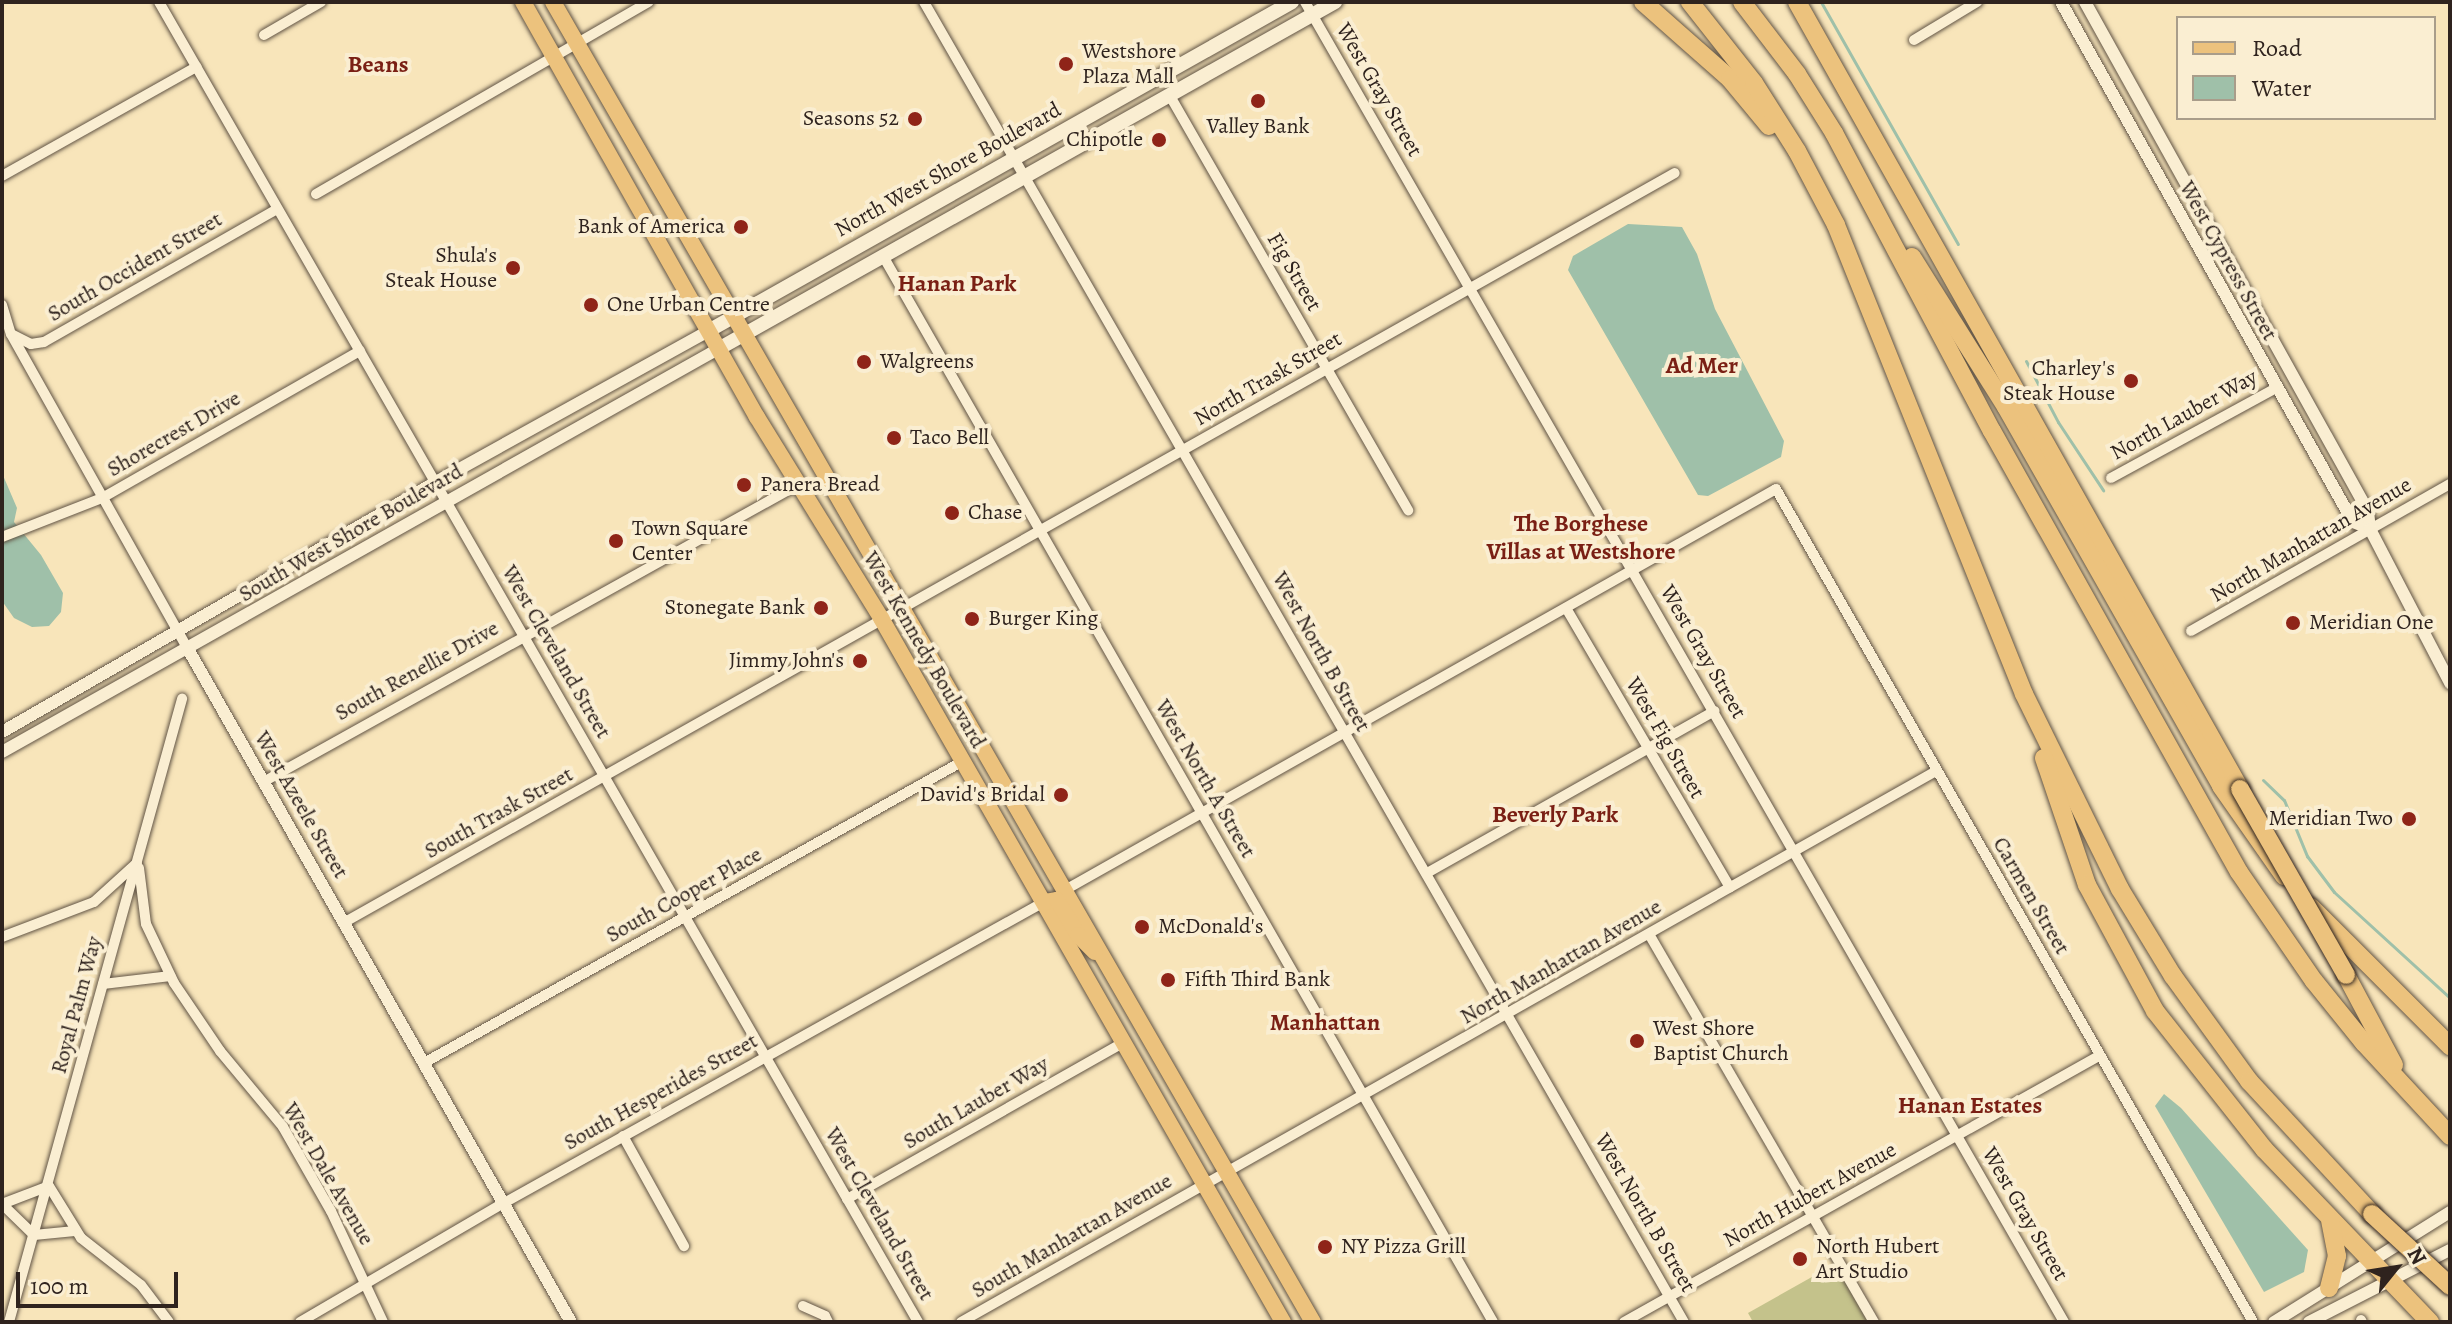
<!DOCTYPE html>
<style>
body{margin:0}
#map{position:relative;width:2452px;height:1324px;overflow:hidden;background:#f8e5ba;font-family:Alegreya,serif}
div>[style]{position:absolute}
.green>*{inset:0;background:#c4c28b}
.water>*{inset:0;background:#9fc0a9}
.stream>*{height:3px;margin:-1.5px;padding:0 1.5px;transform-origin:1.5px;border-radius:1.5px;background:#9fc0a9}
.roads{filter:drop-shadow(0 0 2px #615445) drop-shadow(0 0 2px #615445)}
.minor>*{height:10px;margin:-5px;padding:0 5px;transform-origin:5px;border-radius:5px;background:#faeed2}
.tertiary>*{height:12px;margin:-6px;padding:0 6px;transform-origin:6px;border-radius:6px;background:#faeed2}
.secondary>*{height:14px;margin:-7px;padding:0 7px;transform-origin:7px;border-radius:7px;background:#faeed2}
.primary>*{height:16px;margin:-8px;padding:0 8px;transform-origin:8px;border-radius:8px;background:#ecc27d}
.motorway>*{height:18px;margin:-9px;padding:0 9px;transform-origin:9px;border-radius:9px;background:#ecc27d}
.bridges{filter:drop-shadow(0 0 2px #2f231e) drop-shadow(0 0 2px #2f231e)}
.motorway-bridge>*{height:18px;margin:-9px;padding:0 9px;transform-origin:9px;border-radius:9px;background:#ecc27d}
.dots>*{width:22px;height:22px;translate:-50% -50%;box-sizing:border-box;border:4px solid #faeed2;border-radius:50%}
span{translate:-50% -50%;white-space:nowrap;text-align:center;line-height:1.15;-webkit-text-stroke:8px #faeed2;paint-order:stroke}
.poi-label{font-size:22px;color:#2f231e}
.left{translate:0 -50%;text-align:left}
.right{translate:-100% -50%;text-align:right}
.street-label{font-size:22px;color:#2f231e}
.neighbourhood-label{font-size:24px;color:#7a1f14;font-weight:700}
.frame{position:absolute;inset:0;border:4px solid #2f231e;pointer-events:none}
.legend{position:absolute;left:2176px;top:16px;width:260px;height:104px;box-sizing:border-box;background:#faeed2;border:2px solid #a99d8a;margin:0;padding:10px 14px;list-style:none;font-size:24px;color:#2f231e}
.legend li{display:flex;align-items:center;gap:16px;height:40px}
.legend b{width:40px;border:2px solid #a99d8a}
.north{position:absolute;left:2356px;top:1228px;width:80px;height:80px;-webkit-text-stroke:6px #faeed2;paint-order:stroke;rotate:60deg;font-size:22px;font-weight:700;line-height:32px;text-align:center;color:#2f231e}
.north::after{content:'';display:block;margin:auto;width:28px;height:36px;background:#2f231e;clip-path:polygon(50% 0,100% 100%,50% 72%,0 100%)}
.scale{position:absolute;left:16px;top:1272px;width:162px;height:36px;box-sizing:border-box;border:4px solid #2f231e;border-top:0;padding-left:10px;font-size:24px;line-height:28px;white-space:nowrap;color:#2f231e;-webkit-text-stroke:6px #faeed2;paint-order:stroke}
</style>
<div id="map">
<div class="green">
<div style="clip-path:polygon(1835px 1264px,1868px 1322px,1753px 1322px,1748px 1313px)"></div>
</div>
<div class="water">
<div style="clip-path:polygon(1628px 224px,1682px 227px,1697px 254px,1715px 309px,1784px 441px,1781px 457px,1708px 496px,1698px 495px,1568px 270px,1573px 256px)"></div>
<div style="clip-path:polygon(2px 473px,17px 508px,14px 522px,41px 555px,63px 593px,61px 612px,49px 626px,32px 627px,14px 618px,2px 601px)"></div>
<div style="clip-path:polygon(2164px 1094px,2181px 1108px,2308px 1250px,2304px 1272px,2264px 1292px,2155px 1106px)"></div>
</div>
<div class="stream">
<div style="left:1821px;top:2px;width:278px;rotate:60.5deg"></div>
<div style="left:2026px;top:361px;width:69px;rotate:62.3deg"></div>
<div style="left:2058px;top:422px;width:82px;rotate:56.5deg"></div>
<div style="left:2263px;top:780px;width:29px;rotate:44deg"></div>
<div style="left:2284px;top:800px;width:61px;rotate:67.7deg"></div>
<div style="left:2307px;top:856px;width:45px;rotate:53.1deg"></div>
<div style="left:2334px;top:892px;width:157px;rotate:42.4deg"></div>
</div>
<div class="roads">
<div class="minor">
<div style="left:159px;top:2px;width:1523px;rotate:60.1deg"></div>
<div style="left:924px;top:2px;width:1523px;rotate:60.07deg"></div>
<div style="left:1305px;top:2px;width:1523px;rotate:60.1deg"></div>
<div style="left:264px;top:35px;width:66px;rotate:-30.1deg"></div>
<div style="left:1914px;top:40px;width:74px;rotate:-31.1deg"></div>
<div style="left:1170px;top:96px;width:478px;rotate:60.1deg"></div>
<div style="left:2px;top:176px;width:223px;rotate:-29.3deg"></div>
<div style="left:316px;top:194px;width:384px;rotate:-30deg"></div>
<div style="left:883px;top:256px;width:1228px;rotate:60.22deg"></div>
<div style="left:2px;top:305px;width:30px;rotate:73deg"></div>
<div style="left:11px;top:334px;width:361px;rotate:60.7deg"></div>
<div style="left:13px;top:335px;width:20px;rotate:27deg"></div>
<div style="left:31px;top:344px;width:13px;rotate:-9deg"></div>
<div style="left:44px;top:342px;width:268px;rotate:-29.7deg"></div>
<div style="left:2111px;top:478px;width:188px;rotate:-28.6deg"></div>
<div style="left:2px;top:537px;width:107px;rotate:-21.3deg"></div>
<div style="left:102px;top:498px;width:297px;rotate:-29.7deg"></div>
<div style="left:1566px;top:608px;width:324px;rotate:59.6deg"></div>
<div style="left:2191px;top:631px;width:298px;rotate:-29.6deg"></div>
<div style="left:265px;top:781px;width:613px;rotate:-29.07deg"></div>
<div style="left:139px;top:868px;width:56px;rotate:82.9deg"></div>
<div style="left:146px;top:924px;width:65px;rotate:64.6deg"></div>
<div style="left:174px;top:983px;width:82px;rotate:55.9deg"></div>
<div style="left:220px;top:1051px;width:99px;rotate:50.3deg"></div>
<div style="left:283px;top:1127px;width:97px;rotate:60.3deg"></div>
<div style="left:331px;top:1211px;width:123px;rotate:64.9deg"></div>
<div style="left:1427px;top:873px;width:330px;rotate:-29.4deg"></div>
<div style="left:1065px;top:890px;width:816px;rotate:-29.42deg"></div>
<div style="left:1776px;top:489px;width:960px;rotate:60.2deg"></div>
<div style="left:345px;top:922px;width:1526px;rotate:-29.39deg"></div>
<div style="left:1649px;top:934px;width:449px;rotate:59.9deg"></div>
<div style="left:2px;top:937px;width:98px;rotate:-20.8deg"></div>
<div style="left:94px;top:902px;width:58px;rotate:-42.2deg"></div>
<div style="left:103px;top:984px;width:68px;rotate:-6.7deg"></div>
<div style="left:424px;top:1063px;width:618px;rotate:-29.26deg"></div>
<div style="left:623px;top:1136px;width:126px;rotate:61deg"></div>
<div style="left:49px;top:1186px;width:61px;rotate:58.4deg"></div>
<div style="left:81px;top:1238px;width:76px;rotate:38.1deg"></div>
<div style="left:141px;top:1285px;width:46px;rotate:52.9deg"></div>
<div style="left:847px;top:1199px;width:318px;rotate:-29.5deg"></div>
<div style="left:2px;top:1204px;width:45px;rotate:44.1deg"></div>
<div style="left:34px;top:1235px;width:41px;rotate:-5.6deg"></div>
<div style="left:2px;top:1204px;width:50px;rotate:-21deg"></div>
<div style="left:803px;top:1306px;width:24px;rotate:24deg"></div>
<div style="left:825px;top:1316px;width:7px;rotate:63deg"></div>
<div style="left:2361px;top:1320px;width:2px;rotate:63deg"></div>
<div style="left:9px;top:1322px;width:647px;rotate:-74.48deg"></div>
<div style="left:300px;top:1322px;width:236px;rotate:-30.3deg"></div>
<div style="left:504px;top:1203px;width:618px;rotate:-29.14deg"></div>
<div style="left:961px;top:1322px;width:1120px;rotate:-29.47deg"></div>
<div style="left:1624px;top:1322px;width:544px;rotate:-29.25deg"></div>
</div>
<div class="tertiary">
<div style="left:2061px;top:2px;width:596px;rotate:60.68deg"></div>
<div style="left:2353px;top:522px;width:18px;rotate:22deg"></div>
<div style="left:2085px;top:2px;width:582px;rotate:60.93deg"></div>
<div style="left:2368px;top:511px;width:18px;rotate:84deg"></div>
<div style="left:2370px;top:529px;width:174px;rotate:62.5deg"></div>
<div style="left:188px;top:649px;width:774px;rotate:60.36deg"></div>
<div style="left:2px;top:732px;width:501px;rotate:-29.94deg"></div>
<div style="left:436px;top:482px;width:313px;rotate:-29deg"></div>
<div style="left:2px;top:752px;width:824px;rotate:-29.37deg"></div>
<div style="left:2274px;top:1322px;width:208px;rotate:-32deg"></div>
<div style="left:2309px;top:1322px;width:158px;rotate:-27.1deg"></div>
</div>
<div class="secondary">
<div style="left:710px;top:330px;width:668px;rotate:-29.4deg"></div>
<div style="left:720px;top:348px;width:706px;rotate:-29.36deg"></div>
</div>
<div class="primary">
<div style="left:523px;top:2px;width:476px;rotate:60.6deg"></div>
<div style="left:757px;top:417px;width:236px;rotate:58.3deg"></div>
<div style="left:881px;top:618px;width:811px;rotate:60.27deg"></div>
<div style="left:553px;top:2px;width:1523px;rotate:60.07deg"></div>
<div style="left:1044px;top:902px;width:13px;rotate:-9deg"></div>
<div style="left:1057px;top:900px;width:41px;rotate:59deg"></div>
<div style="left:1078px;top:935px;width:24px;rotate:45deg"></div>
</div>
<div class="motorway">
<div style="left:1643px;top:2px;width:116px;rotate:41.5deg"></div>
<div style="left:1730px;top:79px;width:61px;rotate:50.3deg"></div>
<div style="left:1690px;top:2px;width:103px;rotate:51.7deg"></div>
<div style="left:1754px;top:83px;width:80px;rotate:57.7deg"></div>
<div style="left:1797px;top:151px;width:84px;rotate:62.2deg"></div>
<div style="left:1836px;top:225px;width:505px;rotate:68.16deg"></div>
<div style="left:2024px;top:694px;width:217px;rotate:63.8deg"></div>
<div style="left:2120px;top:889px;width:102px;rotate:58.7deg"></div>
<div style="left:2173px;top:976px;width:130px;rotate:54.1deg"></div>
<div style="left:2249px;top:1081px;width:181px;rotate:47.2deg"></div>
<div style="left:1742px;top:2px;width:91px;rotate:52.6deg"></div>
<div style="left:1797px;top:74px;width:70px;rotate:57.9deg"></div>
<div style="left:1834px;top:133px;width:337px;rotate:62.1deg"></div>
<div style="left:1992px;top:431px;width:505px;rotate:60.75deg"></div>
<div style="left:2239px;top:872px;width:132px;rotate:55.5deg"></div>
<div style="left:2314px;top:981px;width:80px;rotate:51.1deg"></div>
<div style="left:2364px;top:1043px;width:127px;rotate:47.2deg"></div>
<div style="left:1797px;top:2px;width:903px;rotate:60.62deg"></div>
<div style="left:1912px;top:257px;width:177px;rotate:57.9deg"></div>
<div style="left:2006px;top:407px;width:436px;rotate:60.4deg"></div>
<div style="left:2221px;top:786px;width:110px;rotate:55deg"></div>
<div style="left:2044px;top:758px;width:134px;rotate:71.3deg"></div>
<div style="left:2087px;top:885px;width:143px;rotate:61.6deg"></div>
<div style="left:2155px;top:1011px;width:176px;rotate:51.7deg"></div>
<div style="left:2264px;top:1149px;width:240px;rotate:46.2deg"></div>
<div style="left:2311px;top:907px;width:197px;rotate:45deg"></div>
<div style="left:2346px;top:975px;width:102px;rotate:61.9deg"></div>
<div style="left:2329px;top:1288px;width:33px;rotate:-76deg"></div>
<div style="left:2337px;top:1256px;width:36px;rotate:-101deg"></div>
</div>
</div>
<div class="bridges">
<div class="motorway-bridge">
<div style="left:2240px;top:789px;width:214px;rotate:60.3deg"></div>
<div style="left:2372px;top:1214px;width:106px;rotate:42.7deg"></div>
</div>
</div>
<div class="dots">
<div style="left:1066px;top:64px;background:#8f2418"></div>
<div style="left:1258px;top:101px;background:#8f2418"></div>
<div style="left:915px;top:119px;background:#8f2418"></div>
<div style="left:1159px;top:140px;background:#8f2418"></div>
<div style="left:741px;top:227px;background:#8f2418"></div>
<div style="left:513px;top:268px;background:#8f2418"></div>
<div style="left:591px;top:305px;background:#8f2418"></div>
<div style="left:864px;top:362px;background:#8f2418"></div>
<div style="left:2131px;top:381px;background:#8f2418"></div>
<div style="left:894px;top:438px;background:#8f2418"></div>
<div style="left:744px;top:485px;background:#8f2418"></div>
<div style="left:952px;top:513px;background:#8f2418"></div>
<div style="left:616px;top:541px;background:#8f2418"></div>
<div style="left:821px;top:608px;background:#8f2418"></div>
<div style="left:972px;top:619px;background:#8f2418"></div>
<div style="left:2293px;top:623px;background:#8f2418"></div>
<div style="left:860px;top:661px;background:#8f2418"></div>
<div style="left:1061px;top:795px;background:#8f2418"></div>
<div style="left:2409px;top:819px;background:#8f2418"></div>
<div style="left:1142px;top:927px;background:#8f2418"></div>
<div style="left:1168px;top:980px;background:#8f2418"></div>
<div style="left:1637px;top:1041px;background:#8f2418"></div>
<div style="left:1325px;top:1247px;background:#8f2418"></div>
<div style="left:1800px;top:1259px;background:#8f2418"></div>
</div>
<div class="poi-label">
<span class="left" style="left:1082px;top:64px">Westshore<br>Plaza Mall</span>
<span class="right" style="left:899px;top:119px">Seasons 52</span>
<span style="left:1258px;top:127px">Valley Bank</span>
<span class="right" style="left:1143px;top:140px">Chipotle</span>
<span class="right" style="left:725px;top:227px">Bank of America</span>
<span class="right" style="left:497px;top:268px">Shula's<br>Steak House</span>
<span class="left" style="left:607px;top:305px">One Urban Centre</span>
<span class="left" style="left:880px;top:362px">Walgreens</span>
<span class="right" style="left:2115px;top:381px">Charley's<br>Steak House</span>
<span class="left" style="left:910px;top:438px">Taco Bell</span>
<span class="left" style="left:760px;top:485px">Panera Bread</span>
<span class="left" style="left:968px;top:513px">Chase</span>
<span class="left" style="left:632px;top:541px">Town Square<br>Center</span>
<span class="right" style="left:805px;top:608px">Stonegate Bank</span>
<span class="left" style="left:988px;top:619px">Burger King</span>
<span class="left" style="left:2309px;top:623px">Meridian One</span>
<span class="right" style="left:844px;top:661px">Jimmy John's</span>
<span class="right" style="left:1045px;top:795px">David's Bridal</span>
<span class="right" style="left:2393px;top:819px">Meridian Two</span>
<span class="left" style="left:1158px;top:927px">McDonald's</span>
<span class="left" style="left:1184px;top:980px">Fifth Third Bank</span>
<span class="left" style="left:1653px;top:1041px">West Shore<br>Baptist Church</span>
<span class="left" style="left:1816px;top:1259px">North Hubert<br>Art Studio</span>
<span class="left" style="left:1341px;top:1247px">NY Pizza Grill</span>
</div>
<div class="street-label">
<span style="left:1379px;top:90px;rotate:60deg">West Gray Street</span>
<span style="left:948px;top:170px;rotate:-29deg">North West Shore Boulevard</span>
<span style="left:2228px;top:261px;rotate:61deg">West Cypress Street</span>
<span style="left:135px;top:267px;rotate:-30deg">South Occident Street</span>
<span style="left:1294px;top:272px;rotate:60deg">Fig Street</span>
<span style="left:1268px;top:379px;rotate:-30deg">North Trask Street</span>
<span style="left:2184px;top:415px;rotate:-29deg">North Lauber Way</span>
<span style="left:174px;top:434px;rotate:-30deg">Shorecrest Drive</span>
<span style="left:351px;top:533px;rotate:-30deg">South West Shore Boulevard</span>
<span style="left:2311px;top:540px;rotate:-30deg">North Manhattan Avenue</span>
<span style="left:924px;top:650px;rotate:60deg">West Kennedy Boulevard</span>
<span style="left:556px;top:652px;rotate:60deg">West Cleveland Street</span>
<span style="left:1321px;top:652px;rotate:61deg">West North B Street</span>
<span style="left:1703px;top:652px;rotate:60deg">West Gray Street</span>
<span style="left:417px;top:671px;rotate:-29deg">South Renellie Drive</span>
<span style="left:1665px;top:738px;rotate:60deg">West Fig Street</span>
<span style="left:1205px;top:779px;rotate:60deg">West North A Street</span>
<span style="left:301px;top:805px;rotate:60deg">West Azeele Street</span>
<span style="left:499px;top:813px;rotate:-29deg">South Trask Street</span>
<span style="left:684px;top:895px;rotate:-29deg">South Cooper Place</span>
<span style="left:2031px;top:896px;rotate:60deg">Carmen Street</span>
<span style="left:1561px;top:962px;rotate:-30deg">North Manhattan Avenue</span>
<span style="left:77px;top:1005px;rotate:-75deg">Royal Palm Way</span>
<span style="left:661px;top:1092px;rotate:-29deg">South Hesperides Street</span>
<span style="left:976px;top:1103px;rotate:-30deg">South Lauber Way</span>
<span style="left:328px;top:1174px;rotate:60deg">West Dale Avenue</span>
<span style="left:1810px;top:1195px;rotate:-29deg">North Hubert Avenue</span>
<span style="left:1645px;top:1213px;rotate:60deg">West North B Street</span>
<span style="left:879px;top:1214px;rotate:60deg">West Cleveland Street</span>
<span style="left:2025px;top:1214px;rotate:60deg">West Gray Street</span>
<span style="left:1072px;top:1236px;rotate:-30deg">South Manhattan Avenue</span>
</div>
<div class="neighbourhood-label">
<span style="left:378px;top:65px">Beans</span>
<span style="left:957px;top:284px">Hanan Park</span>
<span style="left:1702px;top:366px">Ad Mer</span>
<span style="left:1581px;top:538px">The Borghese<br>Villas at Westshore</span>
<span style="left:1555px;top:815px">Beverly Park</span>
<span style="left:1325px;top:1023px">Manhattan</span>
<span style="left:1970px;top:1106px">Hanan Estates</span>
</div>
<div class="frame"></div>
<ul class="legend">
<li><b style="height:10px;background:#ecc27d"></b>Road</li>
<li><b style="height:22px;background:#9fc0a9"></b>Water</li>
</ul>
<div class="north">N</div>
<div class="scale">100 m</div>
</div>
